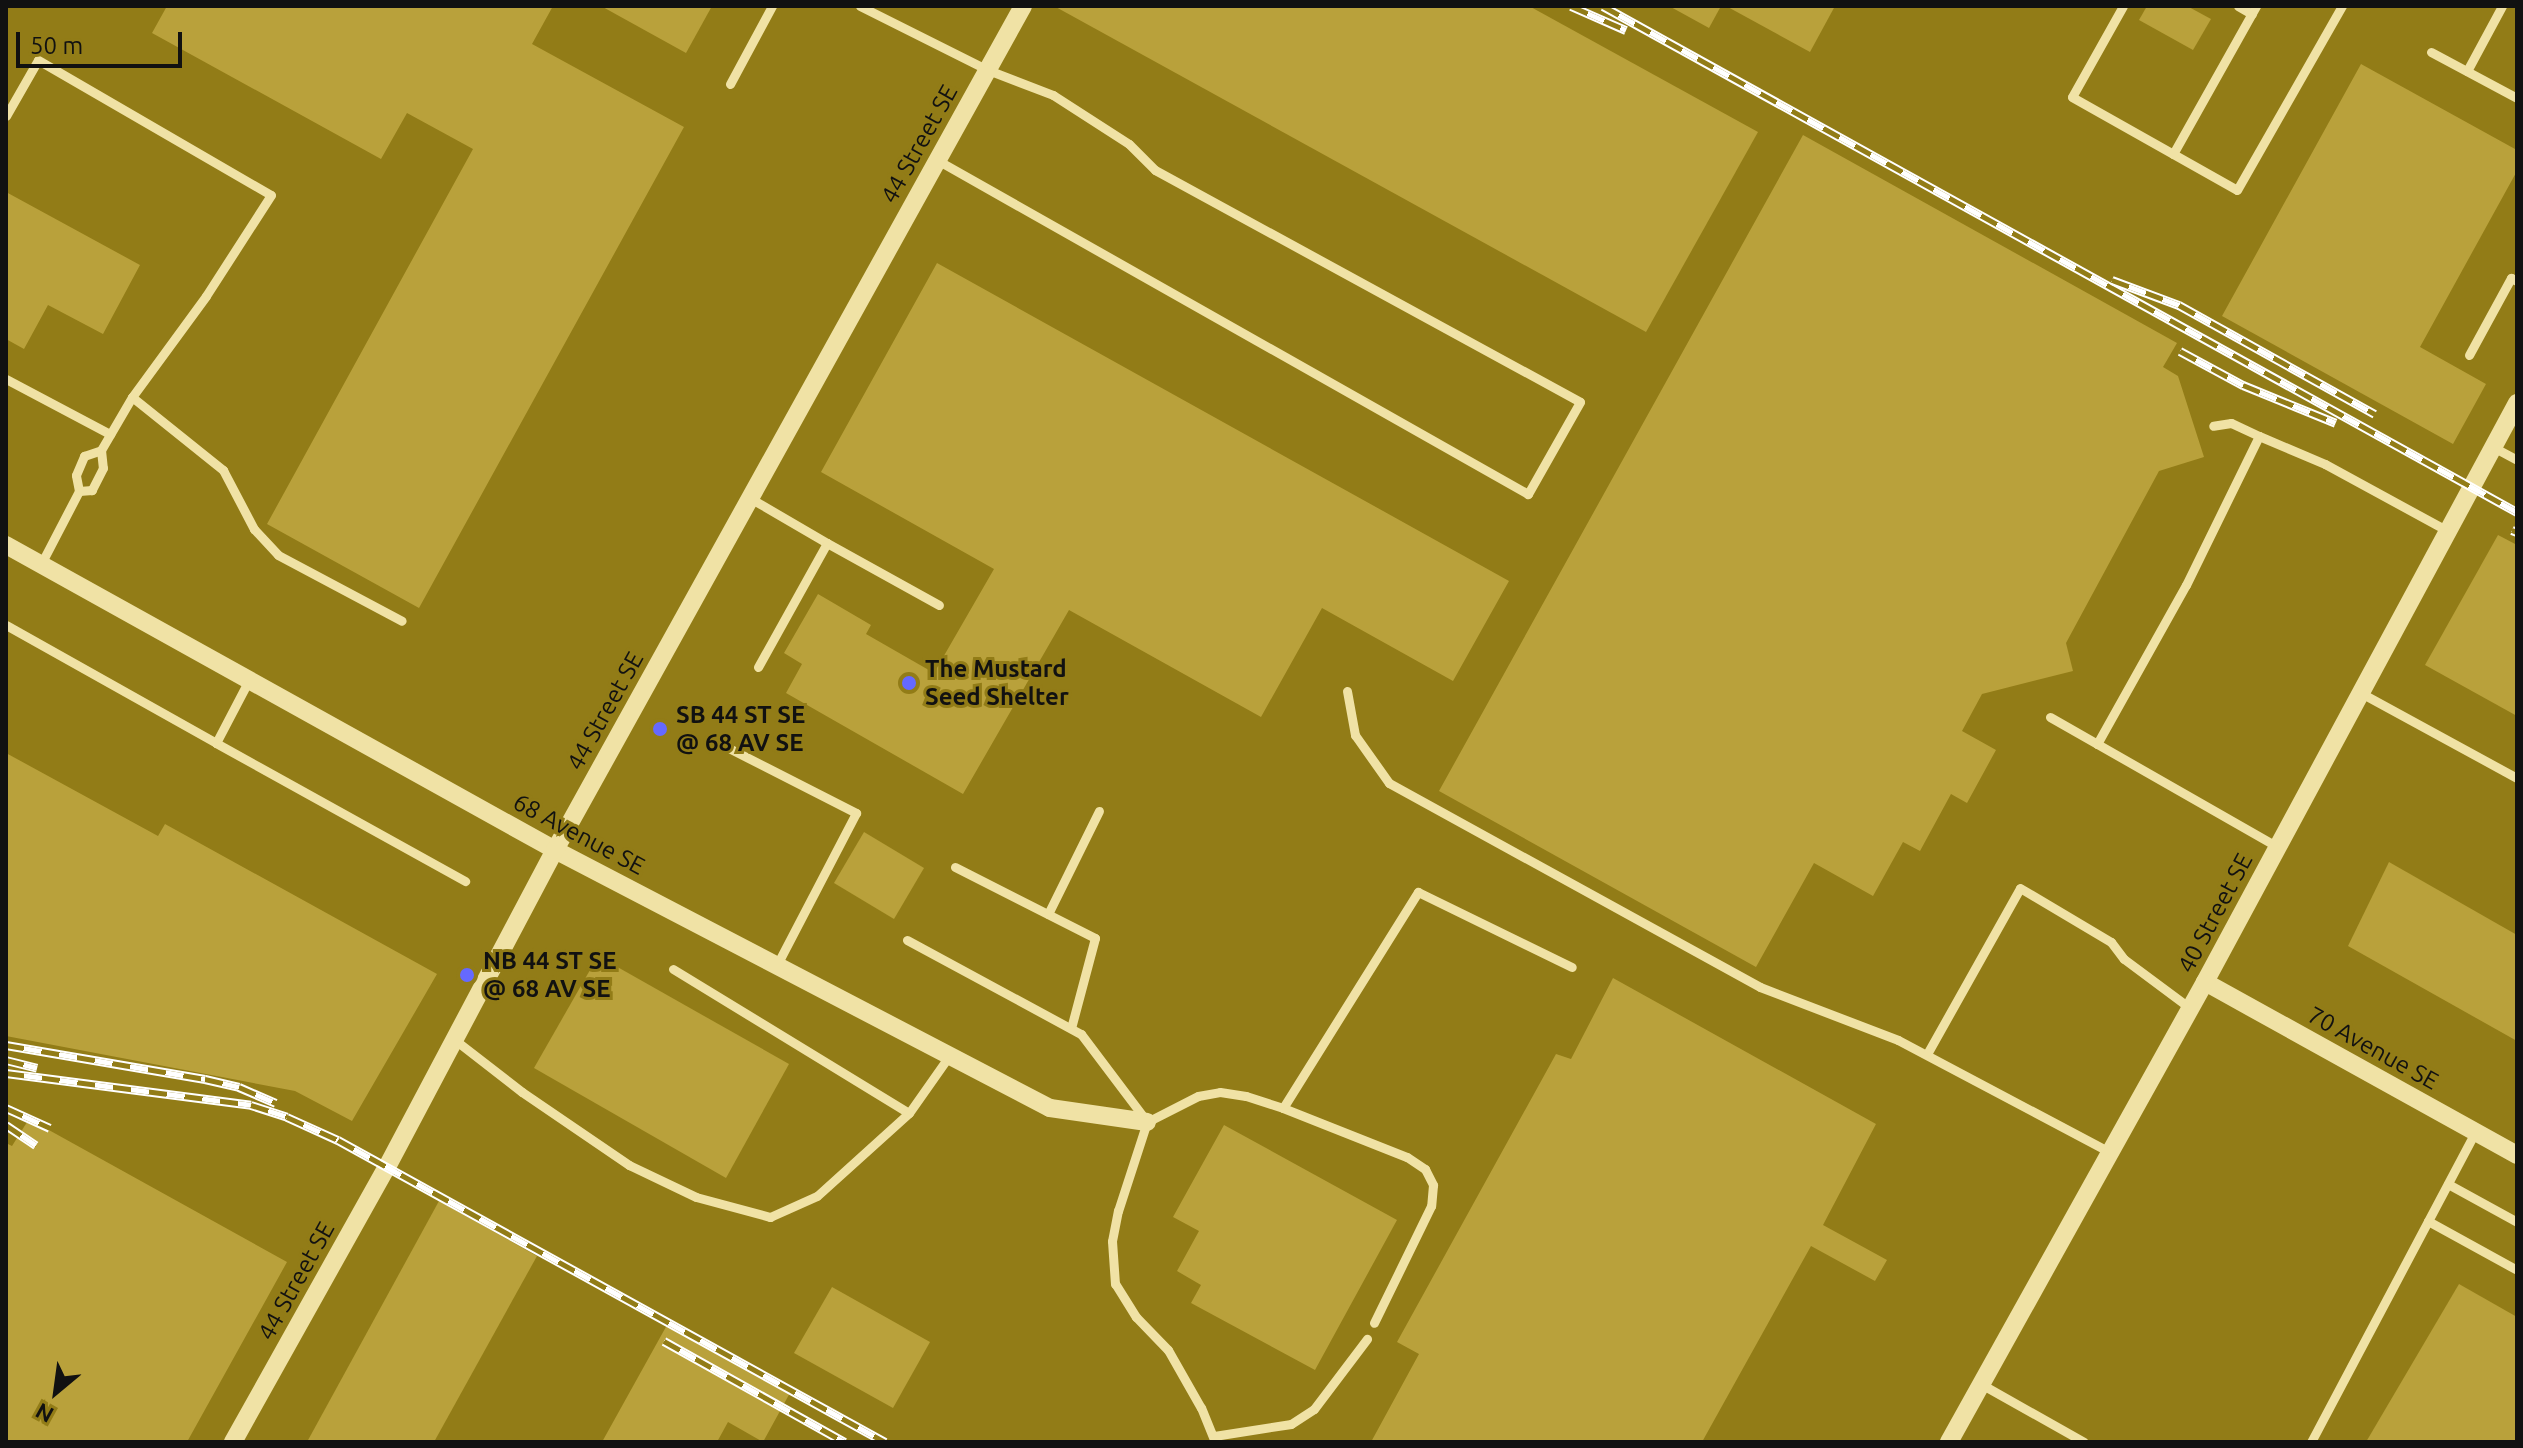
<!DOCTYPE html>
<style>
body{margin:0}
#map{position:relative;width:2523px;height:1448px;overflow:hidden;background:#927c17;font-family:Ubuntu,sans-serif}
div>[style]{position:absolute}
.building>*{inset:0;background:#b9a13b}
.lane>*{height:9px;margin:-4.5px;padding:0 4.5px;transform-origin:4.5px;border-radius:4.5px;background:#f0e2a5}
.street>*{height:18px;margin:-9px;padding:0 9px;transform-origin:9px;border-radius:9px;background:#f0e2a5}
.rail>*{height:9px;margin-top:-4.5px;transform-origin:0;background:repeating-linear-gradient(90deg,#927c17 0 18px,#fff 0 36px);box-sizing:border-box;border-block:2px solid #fff}
.dots>*{width:22px;height:22px;translate:-50% -50%;box-sizing:border-box;border:4px solid #927c17;border-radius:50%}
span{translate:-50% -50%;white-space:nowrap;text-align:center;line-height:1.15;-webkit-text-stroke:6px #927c17;paint-order:stroke}
.street-label{font-size:24px;color:#111}
.poi-label{font-size:24px;color:#111;font-weight:700}
.left{translate:0 -50%;text-align:left}
.frame{position:absolute;inset:0;border:8px solid #111;pointer-events:none}
.north{position:absolute;left:16px;top:1352px;width:80px;height:80px;-webkit-text-stroke:6px #927c17;paint-order:stroke;rotate:209deg;font-size:22px;font-weight:700;line-height:32px;text-align:center;color:#111}
.north::after{content:'';display:block;margin:auto;width:28px;height:36px;background:#111;clip-path:polygon(50% 0,100% 100%,50% 72%,0 100%)}
.scale{position:absolute;left:16px;top:32px;width:166px;height:36px;box-sizing:border-box;border:4px solid #111;border-top:0;padding-left:10px;font-size:24px;line-height:28px;white-space:nowrap;color:#111;-webkit-text-stroke:6px #927c17;paint-order:stroke}
</style>
<div id="map">
<div class="building">
<div style="clip-path:polygon(167px 6px,553px 6px,532px 44px,684px 127px,419px 608px,267px 524px,473px 149px,407px 113px,381px 159px,152px 33px)"></div>
<div style="clip-path:polygon(601px 6px,712px 6px,686px 53px)"></div>
<div style="clip-path:polygon(1054px 6px,1529px 6px,1758px 132px,1646px 332px)"></div>
<div style="clip-path:polygon(1669px 6px,1721px 6px,1709px 28px)"></div>
<div style="clip-path:polygon(1726px 6px,1835px 6px,1810px 52px)"></div>
<div style="clip-path:polygon(2147px 6px,2187px 6px,2211px 19px,2193px 50px,2139px 20px)"></div>
<div style="clip-path:polygon(2361px 64px,2515px 149px,2517px 154px,2517px 171px,2420px 347px,2486px 384px,2453px 444px,2222px 316px)"></div>
<div style="clip-path:polygon(1803px 135px,2177px 343px,2163px 367px,2178px 376px,2204px 457px,2159px 471px,2066px 643px,2073px 671px,1982px 694px,1962px 731px,1996px 750px,1967px 803px,1951px 794px,1920px 851px,1903px 842px,1873px 896px,1814px 863px,1756px 967px,1439px 791px)"></div>
<div style="clip-path:polygon(6px 192px,140px 265px,103px 334px,48px 305px,24px 349px,6px 339px)"></div>
<div style="clip-path:polygon(937px 263px,1509px 581px,1453px 681px,1322px 608px,1261px 717px,1069px 610px,963px 794px,786px 693px,802px 664px,784px 653px,818px 594px,871px 625px,866px 634px,934px 673px,994px 569px,821px 472px)"></div>
<div style="clip-path:polygon(2498px 535px,2517px 545px,2517px 716px,2425px 665px)"></div>
<div style="clip-path:polygon(6px 753px,158px 836px,165px 824px,437px 974px,352px 1121px,295px 1091px,6px 1036px)"></div>
<div style="clip-path:polygon(864px 832px,924px 868px,894px 919px,834px 883px)"></div>
<div style="clip-path:polygon(2389px 862px,2517px 935px,2517px 1041px,2348px 946px)"></div>
<div style="clip-path:polygon(598px 956px,789px 1064px,726px 1178px,534px 1068px)"></div>
<div style="clip-path:polygon(1613px 978px,1876px 1124px,1823px 1225px,1887px 1260px,1875px 1281px,1811px 1246px,1702px 1442px,1371px 1442px,1419px 1354px,1397px 1342px,1556px 1054px,1571px 1059px)"></div>
<div style="clip-path:polygon(29px 1119px,287px 1262px,187px 1442px,6px 1442px,6px 1143px,12px 1146px)"></div>
<div style="clip-path:polygon(1224px 1125px,1397px 1220px,1315px 1370px,1191px 1303px,1201px 1285px,1177px 1271px,1199px 1231px,1173px 1217px)"></div>
<div style="clip-path:polygon(439px 1201px,537px 1256px,434px 1442px,307px 1442px)"></div>
<div style="clip-path:polygon(2459px 1284px,2517px 1317px,2517px 1442px,2366px 1442px)"></div>
<div style="clip-path:polygon(832px 1287px,930px 1342px,893px 1408px,794px 1353px)"></div>
<div style="clip-path:polygon(667px 1325px,791px 1391px,763px 1442px,728px 1422px,717px 1442px,602px 1442px)"></div>
</div>
<div class="lane">
<div style="left:860px;top:6px;width:143px;rotate:26.6deg"></div>
<div style="left:988px;top:70px;width:70px;rotate:21deg"></div>
<div style="left:1053px;top:95px;width:90px;rotate:32.8deg"></div>
<div style="left:1129px;top:144px;width:37px;rotate:45deg"></div>
<div style="left:1155px;top:170px;width:484px;rotate:28.6deg"></div>
<div style="left:1580px;top:402px;width:106px;rotate:119.5deg"></div>
<div style="left:1528px;top:494px;width:679px;rotate:-150.53deg"></div>
<div style="left:2123px;top:6px;width:104px;rotate:119.3deg"></div>
<div style="left:2072px;top:97px;width:189px;rotate:29.4deg"></div>
<div style="left:2237px;top:190px;width:212px;rotate:-60.3deg"></div>
<div style="left:2238px;top:6px;width:16px;rotate:30deg"></div>
<div style="left:2431px;top:52px;width:98px;rotate:28.1deg"></div>
<div style="left:2467px;top:71px;width:74px;rotate:-61.7deg"></div>
<div style="left:730px;top:84px;width:89px;rotate:-61.7deg"></div>
<div style="left:6px;top:116px;width:64px;rotate:-60.3deg"></div>
<div style="left:38px;top:60px;width:269px;rotate:30.1deg"></div>
<div style="left:271px;top:195px;width:120px;rotate:122.8deg"></div>
<div style="left:206px;top:296px;width:125px;rotate:126.2deg"></div>
<div style="left:132px;top:397px;width:61px;rotate:120.3deg"></div>
<div style="left:2173px;top:154px;width:170px;rotate:-60.7deg"></div>
<div style="left:2469px;top:355px;width:88px;rotate:-61.4deg"></div>
<div style="left:2511px;top:278px;width:7px;rotate:27deg"></div>
<div style="left:6px;top:379px;width:118px;rotate:27.9deg"></div>
<div style="left:132px;top:397px;width:117px;rotate:38.7deg"></div>
<div style="left:223px;top:470px;width:67px;rotate:62.3deg"></div>
<div style="left:254px;top:529px;width:35px;rotate:47deg"></div>
<div style="left:278px;top:555px;width:140px;rotate:28deg"></div>
<div style="left:2259px;top:436px;width:72px;rotate:23deg"></div>
<div style="left:2325px;top:464px;width:140px;rotate:28.6deg"></div>
<div style="left:2493px;top:447px;width:27px;rotate:28deg"></div>
<div style="left:750px;top:498px;width:89px;rotate:30.3deg"></div>
<div style="left:41px;top:564px;width:82px;rotate:-62.5deg"></div>
<div style="left:79px;top:491px;width:16px;rotate:-101deg"></div>
<div style="left:76px;top:475px;width:21px;rotate:-67deg"></div>
<div style="left:84px;top:456px;width:18px;rotate:-19deg"></div>
<div style="left:101px;top:450px;width:18px;rotate:84deg"></div>
<div style="left:103px;top:468px;width:25px;rotate:117deg"></div>
<div style="left:92px;top:490px;width:13px;rotate:176deg"></div>
<div style="left:6px;top:625px;width:241px;rotate:29.3deg"></div>
<div style="left:216px;top:743px;width:71px;rotate:-62.4deg"></div>
<div style="left:758px;top:667px;width:142px;rotate:-60.9deg"></div>
<div style="left:827px;top:543px;width:128px;rotate:29deg"></div>
<div style="left:1347px;top:691px;width:45px;rotate:79.7deg"></div>
<div style="left:1355px;top:735px;width:59px;rotate:54.7deg"></div>
<div style="left:1389px;top:783px;width:423px;rotate:28.8deg"></div>
<div style="left:1760px;top:987px;width:148px;rotate:21deg"></div>
<div style="left:1898px;top:1040px;width:241px;rotate:27.9deg"></div>
<div style="left:2361px;top:693px;width:178px;rotate:28.6deg"></div>
<div style="left:2050px;top:717px;width:262px;rotate:29.7deg"></div>
<div style="left:711px;top:739px;width:163px;rotate:27deg"></div>
<div style="left:856px;top:813px;width:171px;rotate:117.5deg"></div>
<div style="left:216px;top:743px;width:285px;rotate:29deg"></div>
<div style="left:2097px;top:744px;width:182px;rotate:-60.8deg"></div>
<div style="left:2186px;top:585px;width:166px;rotate:-63.9deg"></div>
<div style="left:2259px;top:436px;width:31px;rotate:-155deg"></div>
<div style="left:2231px;top:423px;width:18px;rotate:171deg"></div>
<div style="left:955px;top:867px;width:157px;rotate:26.9deg"></div>
<div style="left:1095px;top:938px;width:93px;rotate:104.9deg"></div>
<div style="left:1048px;top:914px;width:115px;rotate:-63.7deg"></div>
<div style="left:907px;top:940px;width:198px;rotate:28.4deg"></div>
<div style="left:1081px;top:1034px;width:106px;rotate:53deg"></div>
<div style="left:673px;top:969px;width:276px;rotate:31.4deg"></div>
<div style="left:455px;top:1040px;width:85px;rotate:37.8deg"></div>
<div style="left:522px;top:1092px;width:130px;rotate:34.3deg"></div>
<div style="left:629px;top:1165px;width:74px;rotate:25.5deg"></div>
<div style="left:696px;top:1197px;width:77px;rotate:15.1deg"></div>
<div style="left:770px;top:1217px;width:51px;rotate:-24.1deg"></div>
<div style="left:817px;top:1196px;width:124px;rotate:-42.1deg"></div>
<div style="left:909px;top:1113px;width:70px;rotate:-54.9deg"></div>
<div style="left:1927px;top:1054px;width:190px;rotate:-60.7deg"></div>
<div style="left:2020px;top:888px;width:106px;rotate:30.7deg"></div>
<div style="left:2111px;top:942px;width:21px;rotate:53deg"></div>
<div style="left:2124px;top:959px;width:84px;rotate:36.7deg"></div>
<div style="left:1283px;top:1108px;width:133px;rotate:21.6deg"></div>
<div style="left:1407px;top:1157px;width:22px;rotate:34deg"></div>
<div style="left:1425px;top:1169px;width:18px;rotate:63deg"></div>
<div style="left:1433px;top:1185px;width:21px;rotate:95deg"></div>
<div style="left:1431px;top:1206px;width:130px;rotate:116deg"></div>
<div style="left:2448px;top:1184px;width:79px;rotate:28.8deg"></div>
<div style="left:2428px;top:1221px;width:102px;rotate:28.8deg"></div>
<div style="left:1981px;top:1384px;width:118px;rotate:29.4deg"></div>
<div style="left:1214px;top:1436px;width:78px;rotate:-8.9deg"></div>
<div style="left:1291px;top:1424px;width:27px;rotate:-33deg"></div>
<div style="left:1314px;top:1409px;width:88px;rotate:-52.9deg"></div>
<div style="left:1215px;top:1442px;width:37px;rotate:-112deg"></div>
<div style="left:1201px;top:1408px;width:67px;rotate:-119.6deg"></div>
<div style="left:1168px;top:1350px;width:46px;rotate:-134.1deg"></div>
<div style="left:1136px;top:1317px;width:39px;rotate:-122deg"></div>
<div style="left:1115px;top:1284px;width:43px;rotate:-94deg"></div>
<div style="left:1112px;top:1241px;width:31px;rotate:-79deg"></div>
<div style="left:1118px;top:1211px;width:94px;rotate:-72deg"></div>
<div style="left:1147px;top:1122px;width:57px;rotate:-27deg"></div>
<div style="left:1198px;top:1096px;width:22px;rotate:-10deg"></div>
<div style="left:1220px;top:1092px;width:26px;rotate:9deg"></div>
<div style="left:1246px;top:1096px;width:39px;rotate:18deg"></div>
<div style="left:1283px;top:1108px;width:255px;rotate:-58deg"></div>
<div style="left:1418px;top:892px;width:171px;rotate:26deg"></div>
<div style="left:2311px;top:1442px;width:351px;rotate:-62.1deg"></div>
</div>
<div class="street">
<div style="left:6px;top:545px;width:628px;rotate:29.05deg"></div>
<div style="left:555px;top:850px;width:558px;rotate:27.53deg"></div>
<div style="left:1050px;top:1108px;width:98px;rotate:8.2deg"></div>
<div style="left:2205px;top:982px;width:357px;rotate:29deg"></div>
<div style="left:233px;top:1442px;width:315px;rotate:-60.8deg"></div>
<div style="left:387px;top:1167px;width:359px;rotate:-62.1deg"></div>
<div style="left:555px;top:850px;width:965px;rotate:-60.99deg"></div>
<div style="left:1949px;top:1442px;width:526px;rotate:-60.9deg"></div>
<div style="left:2205px;top:982px;width:658px;rotate:-61.68deg"></div>
</div>
<div class="rail">
<div style="left:1571px;top:6px;width:60px;rotate:23.6deg"></div>
<div style="left:1603px;top:6px;width:1045px;rotate:28.97deg"></div>
<div style="left:2112px;top:280px;width:72px;rotate:20.5deg"></div>
<div style="left:2179px;top:305px;width:224px;rotate:29.1deg"></div>
<div style="left:2180px;top:351px;width:72px;rotate:28.4deg"></div>
<div style="left:2243px;top:385px;width:100px;rotate:22.2deg"></div>
<div style="left:2512px;top:530px;width:5px;rotate:22deg"></div>
<div style="left:6px;top:1045px;width:202px;rotate:9.7deg"></div>
<div style="left:205px;top:1079px;width:35px;rotate:13deg"></div>
<div style="left:239px;top:1087px;width:40px;rotate:23.4deg"></div>
<div style="left:6px;top:1060px;width:32px;rotate:14deg"></div>
<div style="left:6px;top:1073px;width:247px;rotate:7.4deg"></div>
<div style="left:251px;top:1105px;width:38px;rotate:18deg"></div>
<div style="left:287px;top:1117px;width:56px;rotate:24.3deg"></div>
<div style="left:338px;top:1140px;width:625px;rotate:28.9deg"></div>
<div style="left:6px;top:1108px;width:48px;rotate:24.4deg"></div>
<div style="left:6px;top:1125px;width:36px;rotate:34deg"></div>
<div style="left:664px;top:1341px;width:207px;rotate:29.2deg"></div>
</div>
<div class="dots">
<div style="left:909px;top:683px;background:#6569ff"></div>
<div style="left:660px;top:729px;background:#6569ff"></div>
<div style="left:467px;top:975px;background:#6569ff"></div>
</div>
<div class="street-label">
<span style="left:919px;top:144px;rotate:-61deg">44 Street SE</span>
<span style="left:605px;top:711px;rotate:-61deg">44 Street SE</span>
<span style="left:579px;top:834px;rotate:28deg">68 Avenue SE</span>
<span style="left:2215px;top:913px;rotate:-62deg">40 Street SE</span>
<span style="left:2373px;top:1048px;rotate:29deg">70 Avenue SE</span>
<span style="left:296px;top:1281px;rotate:-61deg">44 Street SE</span>
</div>
<div class="poi-label">
<span class="left" style="left:925px;top:683px">The Mustard<br>Seed Shelter</span>
<span class="left" style="left:676px;top:729px">SB 44 ST SE<br>@ 68 AV SE</span>
<span class="left" style="left:483px;top:975px">NB 44 ST SE<br>@ 68 AV SE</span>
</div>
<div class="frame"></div>
<div class="north">N</div>
<div class="scale">50 m</div>
</div>
